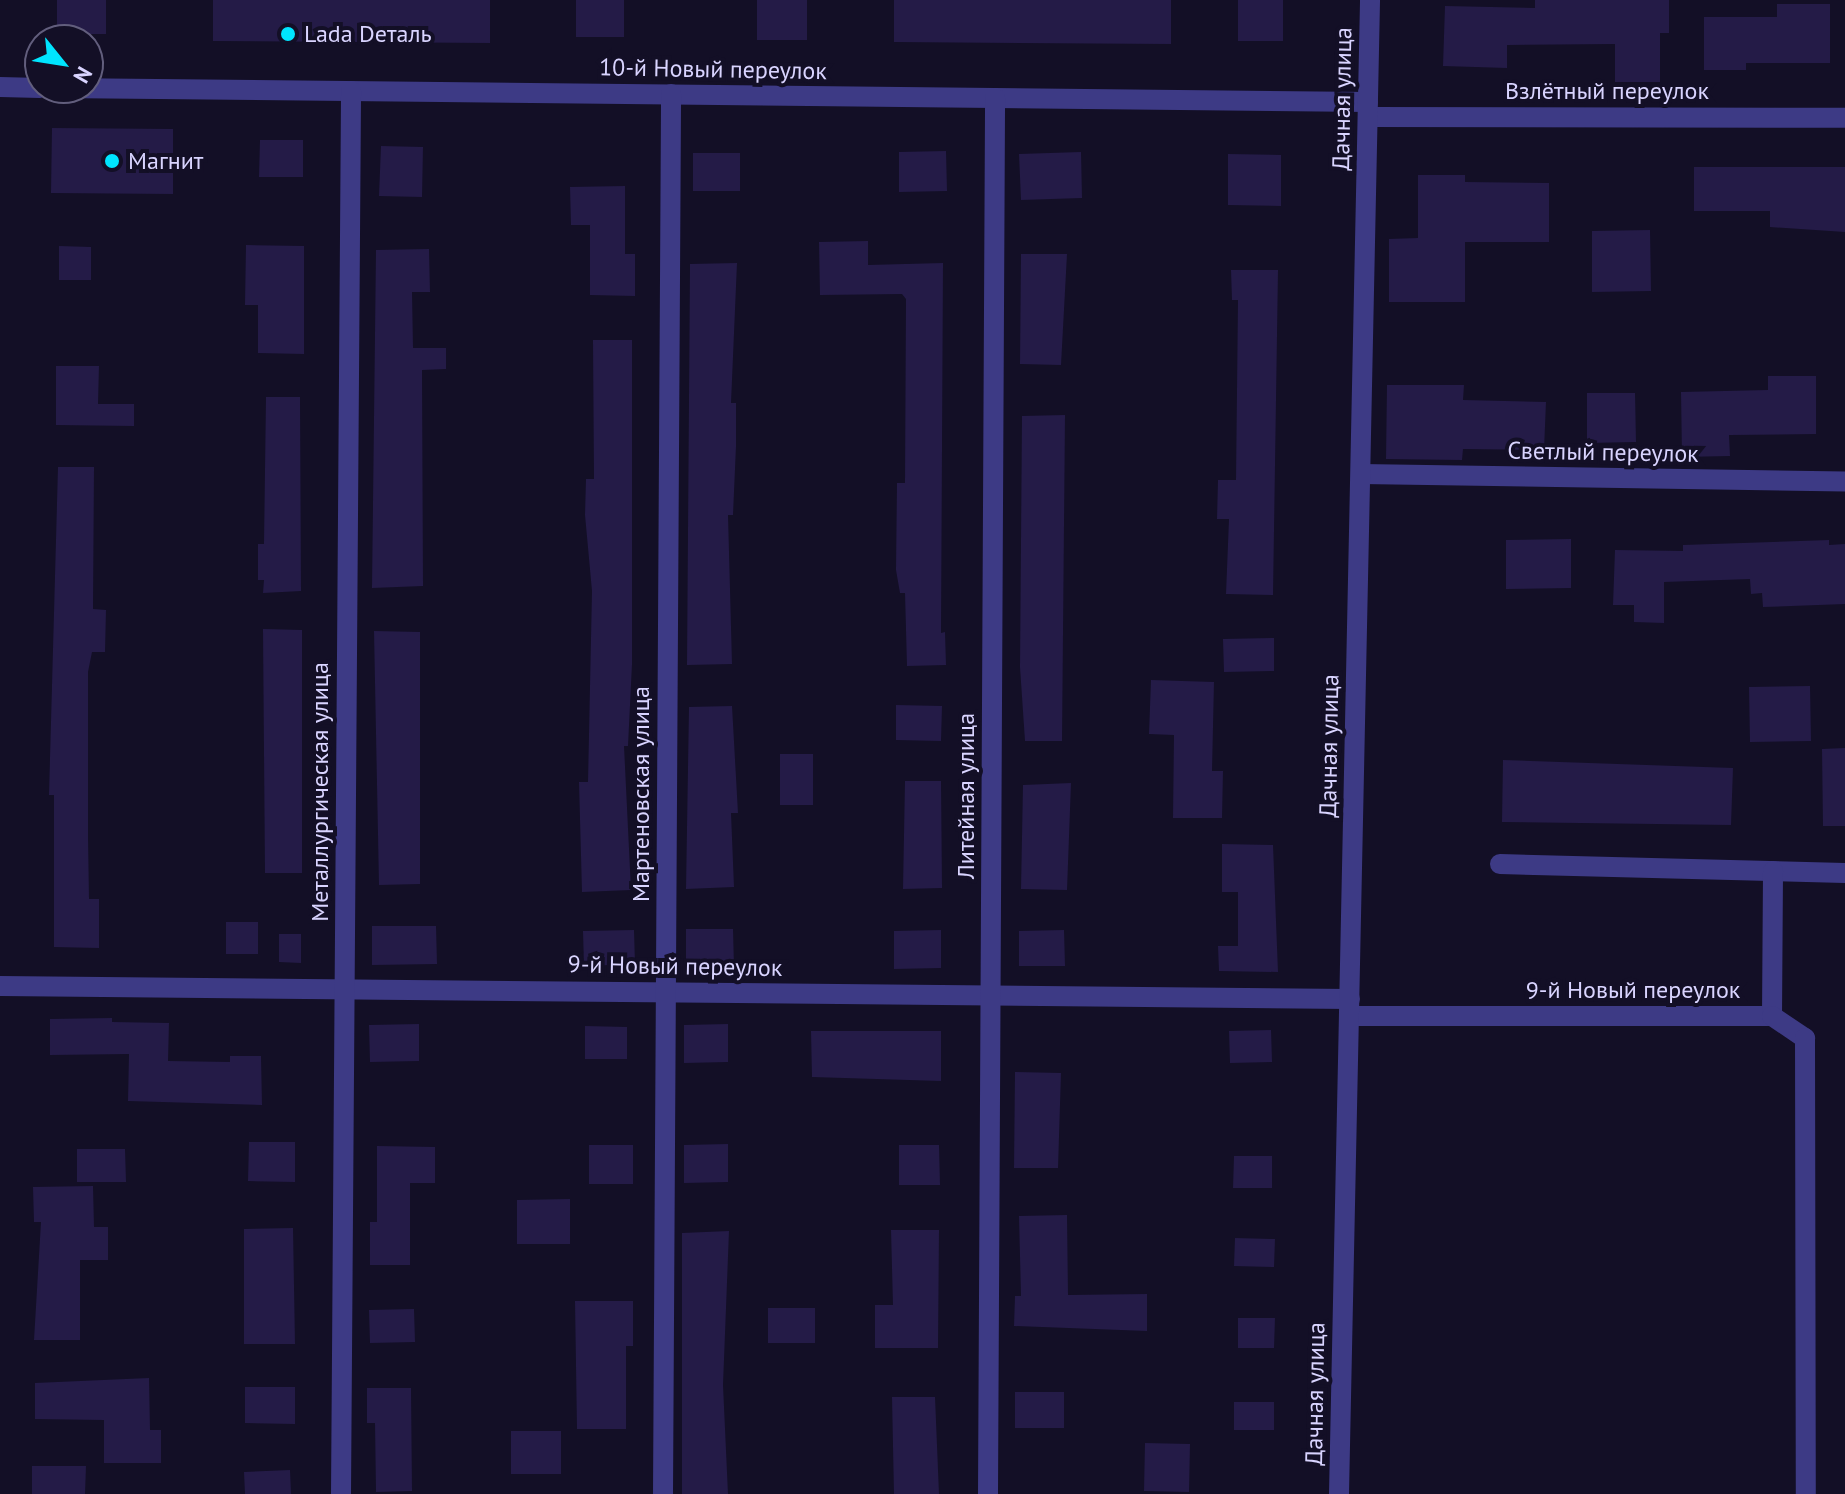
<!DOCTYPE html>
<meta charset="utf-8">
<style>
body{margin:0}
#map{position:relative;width:1845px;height:1494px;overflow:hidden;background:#130f26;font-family:"PT Sans",sans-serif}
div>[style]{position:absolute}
.building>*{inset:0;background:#241b47}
.minor>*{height:20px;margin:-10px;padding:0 10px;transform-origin:10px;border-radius:10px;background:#3d3a85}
.dots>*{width:22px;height:22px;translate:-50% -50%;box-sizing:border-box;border:4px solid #130f26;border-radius:50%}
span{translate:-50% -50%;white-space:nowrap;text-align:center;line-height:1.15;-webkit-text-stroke:8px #130f26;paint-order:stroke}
.poi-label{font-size:24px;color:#d9d4ff}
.left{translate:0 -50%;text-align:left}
.street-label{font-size:24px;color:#d9d4ff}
.north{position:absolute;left:24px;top:24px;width:80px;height:80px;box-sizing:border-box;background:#130f26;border:2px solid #625e7d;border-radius:50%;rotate:120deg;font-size:22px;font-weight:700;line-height:32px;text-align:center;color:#d9d4ff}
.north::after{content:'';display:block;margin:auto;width:28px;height:36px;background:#00e5ff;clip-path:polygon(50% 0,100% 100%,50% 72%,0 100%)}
</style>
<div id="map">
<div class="building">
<div style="clip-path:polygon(57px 0,106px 0,106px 34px,57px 34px)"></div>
<div style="clip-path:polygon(213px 0,490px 0,490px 43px,213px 41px)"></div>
<div style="clip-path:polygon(576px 0,624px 0,624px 37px,576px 37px)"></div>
<div style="clip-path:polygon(757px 0,807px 0,807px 40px,757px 40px)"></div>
<div style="clip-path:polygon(894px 0,1171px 0,1171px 44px,894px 42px)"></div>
<div style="clip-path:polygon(1238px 0,1283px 0,1283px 41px,1238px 41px)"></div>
<div style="clip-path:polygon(1535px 0,1669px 0,1669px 33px,1660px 33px,1660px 82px,1615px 82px,1615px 44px,1507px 45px,1507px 68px,1443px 66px,1445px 6px,1535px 8px)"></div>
<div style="clip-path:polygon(1777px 4px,1830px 4px,1830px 63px,1746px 63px,1746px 70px,1704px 70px,1704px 17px,1777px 17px)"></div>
<div style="clip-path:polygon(52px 128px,173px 129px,173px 194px,51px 193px)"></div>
<div style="clip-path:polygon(260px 140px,303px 140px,303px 177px,259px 177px)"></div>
<div style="clip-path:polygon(381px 146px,423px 147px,422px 197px,379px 196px)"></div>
<div style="clip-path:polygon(946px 151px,947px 191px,899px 192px,899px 152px)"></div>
<div style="clip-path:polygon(1081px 152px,1082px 198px,1021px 200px,1019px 154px)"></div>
<div style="clip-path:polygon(693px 153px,740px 153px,740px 191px,693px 191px)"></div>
<div style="clip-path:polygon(1228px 154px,1281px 155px,1281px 206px,1228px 205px)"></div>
<div style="clip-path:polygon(1694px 167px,1845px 167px,1845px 232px,1770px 227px,1770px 211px,1694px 211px)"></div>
<div style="clip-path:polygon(1418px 175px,1465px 175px,1465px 182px,1549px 183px,1549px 242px,1465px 242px,1465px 302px,1389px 302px,1389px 239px,1418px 238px)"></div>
<div style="clip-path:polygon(625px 186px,625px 254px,635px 254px,635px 296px,590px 295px,590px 225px,571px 225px,570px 187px)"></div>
<div style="clip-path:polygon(1650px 230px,1651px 291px,1592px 292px,1592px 231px)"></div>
<div style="clip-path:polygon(868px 241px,868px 265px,943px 263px,941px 633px,945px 632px,946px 665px,907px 666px,905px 593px,900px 593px,896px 570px,897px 483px,905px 483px,906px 299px,902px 294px,820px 295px,819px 242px)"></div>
<div style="clip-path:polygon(246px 245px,304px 246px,304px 354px,258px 353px,258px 305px,245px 305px)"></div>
<div style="clip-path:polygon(59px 246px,91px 247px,91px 280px,59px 280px)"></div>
<div style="clip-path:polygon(429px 249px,430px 292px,412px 292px,413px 348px,446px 348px,446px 369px,422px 370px,423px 586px,372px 588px,376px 250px)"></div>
<div style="clip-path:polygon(1021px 254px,1067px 254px,1061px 365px,1020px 364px)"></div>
<div style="clip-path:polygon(737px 263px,731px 403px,736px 403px,736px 446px,733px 515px,728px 515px,732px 664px,687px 665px,690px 264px)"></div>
<div style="clip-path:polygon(1231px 270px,1278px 270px,1273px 595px,1226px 594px,1229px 519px,1217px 519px,1218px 480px,1236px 480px,1238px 300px,1232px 300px)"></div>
<div style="clip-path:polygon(593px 340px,632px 340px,632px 664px,628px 746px,624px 746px,631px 890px,582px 892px,579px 782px,588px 782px,592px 591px,585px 515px,586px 479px,594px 479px)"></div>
<div style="clip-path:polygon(56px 366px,99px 366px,98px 404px,134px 404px,134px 426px,56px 425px)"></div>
<div style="clip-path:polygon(1768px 376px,1816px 376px,1816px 434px,1729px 435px,1730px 456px,1682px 457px,1681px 392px,1768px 390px)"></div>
<div style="clip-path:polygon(1387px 385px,1464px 385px,1463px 400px,1546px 402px,1544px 450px,1463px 449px,1462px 460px,1386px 459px)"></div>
<div style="clip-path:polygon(1587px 393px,1635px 393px,1636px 442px,1587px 443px)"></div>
<div style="clip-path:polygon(266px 397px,300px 397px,301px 591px,263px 593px,264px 580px,258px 580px,258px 544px,264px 544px)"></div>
<div style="clip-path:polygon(1065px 415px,1062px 741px,1025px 741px,1020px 667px,1022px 416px)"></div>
<div style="clip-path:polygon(58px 467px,94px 467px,93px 609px,106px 610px,105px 652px,92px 652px,88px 672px,88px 836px,89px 899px,99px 899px,99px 948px,54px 947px,54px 795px,49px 795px)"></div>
<div style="clip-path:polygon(1571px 539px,1571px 588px,1506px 589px,1506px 540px)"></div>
<div style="clip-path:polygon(1829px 540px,1829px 545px,1845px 544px,1845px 604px,1763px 607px,1762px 593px,1751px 594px,1750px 579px,1664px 582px,1664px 623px,1634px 622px,1634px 605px,1613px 605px,1615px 550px,1683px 551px,1683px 545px)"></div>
<div style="clip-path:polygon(263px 629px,302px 630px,302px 873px,265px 873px)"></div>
<div style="clip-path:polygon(374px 631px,420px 632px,420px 884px,379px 885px)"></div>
<div style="clip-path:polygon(1274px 638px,1274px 671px,1224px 672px,1223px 639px)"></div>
<div style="clip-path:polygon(1151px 680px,1214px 682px,1212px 771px,1223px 771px,1222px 818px,1173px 818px,1174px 735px,1149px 734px)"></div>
<div style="clip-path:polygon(1810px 686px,1811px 741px,1750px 742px,1749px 687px)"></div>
<div style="clip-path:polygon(896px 705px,942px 706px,941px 741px,896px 740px)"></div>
<div style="clip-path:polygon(732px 706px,738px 813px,731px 813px,734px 887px,686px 889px,689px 707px)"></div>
<div style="clip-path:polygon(1845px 748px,1845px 826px,1823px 826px,1822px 749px)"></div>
<div style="clip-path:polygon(780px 754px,813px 754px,813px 805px,780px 805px)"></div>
<div style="clip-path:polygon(1503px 760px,1733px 768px,1731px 825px,1502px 822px)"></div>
<div style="clip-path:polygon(905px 781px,941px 781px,942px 888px,903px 889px)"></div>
<div style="clip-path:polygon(1071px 783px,1067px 890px,1021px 889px,1023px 785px)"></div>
<div style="clip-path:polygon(1222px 844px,1273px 845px,1278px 972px,1219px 971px,1218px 946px,1238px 946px,1238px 892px,1222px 892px)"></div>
<div style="clip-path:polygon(226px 922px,258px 922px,258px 954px,226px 954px)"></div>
<div style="clip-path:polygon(372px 926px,436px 926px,437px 964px,372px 965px)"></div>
<div style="clip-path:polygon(686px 929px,733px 929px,734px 967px,686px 968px)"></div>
<div style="clip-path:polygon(634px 930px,635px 964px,584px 966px,583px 931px)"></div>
<div style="clip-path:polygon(941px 930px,941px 968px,894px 969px,894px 931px)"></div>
<div style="clip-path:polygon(1064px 930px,1065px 966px,1019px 966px,1019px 931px)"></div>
<div style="clip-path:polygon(279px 934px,301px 934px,301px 963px,279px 962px)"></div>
<div style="clip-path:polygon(112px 1018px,112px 1022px,169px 1023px,168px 1061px,230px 1062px,230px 1056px,261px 1056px,262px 1105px,128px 1101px,129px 1054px,50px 1055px,50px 1019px)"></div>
<div style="clip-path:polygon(419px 1024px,419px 1061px,370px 1062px,369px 1025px)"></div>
<div style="clip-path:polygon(728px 1024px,728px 1062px,684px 1063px,684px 1025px)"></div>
<div style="clip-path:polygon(585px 1026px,627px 1027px,627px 1059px,585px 1059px)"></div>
<div style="clip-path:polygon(1271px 1030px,1272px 1062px,1230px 1063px,1229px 1031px)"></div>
<div style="clip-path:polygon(811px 1031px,941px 1031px,941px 1081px,812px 1077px)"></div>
<div style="clip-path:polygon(1015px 1072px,1061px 1073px,1058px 1168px,1014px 1168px)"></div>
<div style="clip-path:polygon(249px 1142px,295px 1142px,295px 1182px,248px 1181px)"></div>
<div style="clip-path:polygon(728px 1144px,728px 1182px,684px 1183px,684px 1145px)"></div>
<div style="clip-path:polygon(589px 1145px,633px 1145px,633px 1184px,589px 1184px)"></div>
<div style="clip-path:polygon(899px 1145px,939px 1145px,940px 1185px,899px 1185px)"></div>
<div style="clip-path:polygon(377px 1146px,435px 1147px,435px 1183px,410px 1183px,410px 1265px,370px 1265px,370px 1222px,377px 1222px)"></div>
<div style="clip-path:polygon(77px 1149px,125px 1149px,126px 1182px,77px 1182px)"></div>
<div style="clip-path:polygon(1234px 1156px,1272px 1156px,1272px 1188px,1233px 1188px)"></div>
<div style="clip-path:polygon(93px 1186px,94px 1227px,108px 1227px,108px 1260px,80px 1260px,80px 1340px,34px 1340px,41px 1222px,34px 1222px,33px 1187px)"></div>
<div style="clip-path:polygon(570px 1199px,570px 1244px,517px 1244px,517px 1200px)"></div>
<div style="clip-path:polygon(1067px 1215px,1068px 1295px,1147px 1294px,1147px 1331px,1014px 1326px,1015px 1296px,1021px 1296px,1019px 1216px)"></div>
<div style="clip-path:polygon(293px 1228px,295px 1344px,244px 1344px,244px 1229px)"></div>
<div style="clip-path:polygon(891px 1230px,939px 1230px,938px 1348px,875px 1348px,875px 1305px,893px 1305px)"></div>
<div style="clip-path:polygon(729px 1231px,723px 1385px,728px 1494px,682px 1494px,682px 1233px)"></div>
<div style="clip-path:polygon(1235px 1238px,1275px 1239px,1274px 1267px,1234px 1266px)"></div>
<div style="clip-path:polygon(575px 1301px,633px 1301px,633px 1346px,626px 1346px,626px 1429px,577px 1429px)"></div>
<div style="clip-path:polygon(768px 1308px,815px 1308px,815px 1343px,768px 1343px)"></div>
<div style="clip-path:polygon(414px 1309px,415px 1342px,370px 1343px,369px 1310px)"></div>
<div style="clip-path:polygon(1238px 1318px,1275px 1318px,1274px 1348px,1238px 1348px)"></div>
<div style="clip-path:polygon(149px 1378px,150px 1430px,161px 1430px,161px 1463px,104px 1463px,104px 1420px,35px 1419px,35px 1383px)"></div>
<div style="clip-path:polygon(245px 1387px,295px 1387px,295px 1424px,245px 1423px)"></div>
<div style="clip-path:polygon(367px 1388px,411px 1388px,412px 1491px,376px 1492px,375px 1423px,367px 1423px)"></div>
<div style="clip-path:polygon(1015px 1392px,1064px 1392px,1064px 1428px,1015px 1428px)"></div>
<div style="clip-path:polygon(892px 1397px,935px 1397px,939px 1494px,894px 1494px)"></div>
<div style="clip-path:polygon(1234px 1402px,1274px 1402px,1274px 1430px,1234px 1430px)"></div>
<div style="clip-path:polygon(511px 1431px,561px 1431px,561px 1474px,511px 1474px)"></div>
<div style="clip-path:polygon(1145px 1443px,1190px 1444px,1189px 1492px,1144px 1491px)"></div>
<div style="clip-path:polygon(32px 1466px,86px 1466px,85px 1494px,32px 1494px)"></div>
<div style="clip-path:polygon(290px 1470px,291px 1494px,245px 1494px,244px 1472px)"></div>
</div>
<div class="minor">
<div style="left:0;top:87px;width:40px;rotate:1.4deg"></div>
<div style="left:58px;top:88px;width:1310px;rotate:0.61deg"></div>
<div style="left:1368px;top:117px;width:477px;rotate:0.1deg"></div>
<div style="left:1361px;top:474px;width:484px;rotate:0.9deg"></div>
<div style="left:1500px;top:864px;width:345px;rotate:1.5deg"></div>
<div style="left:0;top:986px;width:1350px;rotate:0.55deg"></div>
<div style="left:1349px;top:1016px;width:423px"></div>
<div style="left:1772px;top:1016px;width:145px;rotate:-89.6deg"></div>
<div style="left:1772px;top:1016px;width:40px;rotate:34deg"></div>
<div style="left:1805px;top:1038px;width:456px;rotate:89.9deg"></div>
<div style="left:341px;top:1494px;width:1403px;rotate:-89.59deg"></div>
<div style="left:663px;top:1494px;width:1400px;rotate:-89.67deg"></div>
<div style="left:988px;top:1494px;width:1396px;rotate:-89.71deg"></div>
<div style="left:1339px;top:1494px;width:1494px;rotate:-88.81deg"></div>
</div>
<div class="dots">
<div style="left:288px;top:34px;background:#00e5ff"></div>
<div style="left:112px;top:161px;background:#00e5ff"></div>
</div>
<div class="poi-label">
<span class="left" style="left:304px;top:34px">Lada Dеталь</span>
<span class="left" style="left:128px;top:161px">Магнит</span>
</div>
<div class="street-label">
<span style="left:713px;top:69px;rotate:1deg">10-й Новый переулок</span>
<span style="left:1607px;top:91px">Взлётный переулок</span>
<span style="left:1342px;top:99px;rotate:-89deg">Дачная улица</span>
<span style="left:1603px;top:452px;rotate:1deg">Светлый переулок</span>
<span style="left:1329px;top:746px;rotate:-89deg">Дачная улица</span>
<span style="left:320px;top:792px;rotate:-90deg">Металлургическая улица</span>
<span style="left:641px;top:794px;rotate:-90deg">Мартеновская улица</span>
<span style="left:966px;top:796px;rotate:-90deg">Литейная улица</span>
<span style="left:675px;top:966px;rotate:1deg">9-й Новый переулок</span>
<span style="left:1633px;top:990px">9-й Новый переулок</span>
<span style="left:1315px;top:1394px;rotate:-89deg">Дачная улица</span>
</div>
<div class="north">N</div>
</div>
